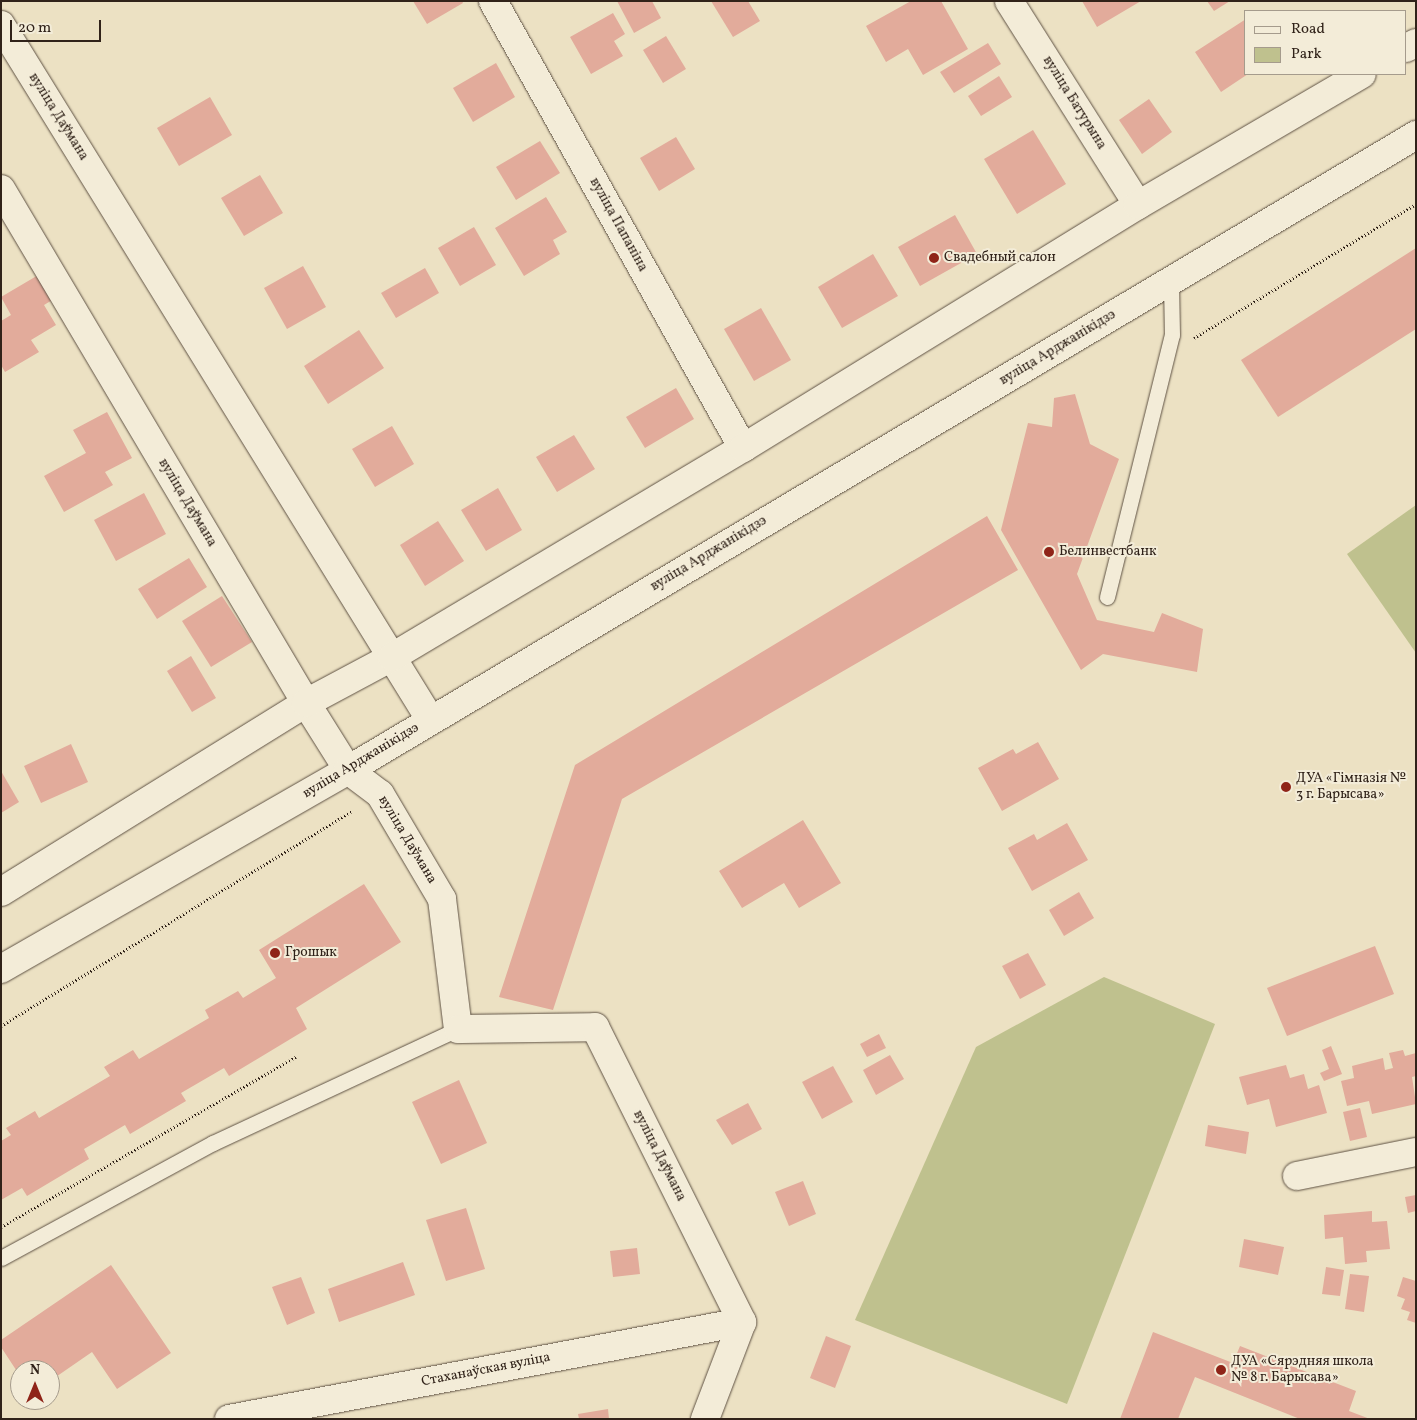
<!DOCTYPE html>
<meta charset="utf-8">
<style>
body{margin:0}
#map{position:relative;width:1417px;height:1420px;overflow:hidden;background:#ece1c3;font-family:Vollkorn,serif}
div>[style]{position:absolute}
.green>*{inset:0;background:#bfc18e}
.building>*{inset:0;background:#e2ab9b}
.path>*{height:3px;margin-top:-1.5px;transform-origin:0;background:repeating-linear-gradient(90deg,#302219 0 1px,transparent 0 3.5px)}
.roads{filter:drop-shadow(0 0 1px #5f5244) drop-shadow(0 0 1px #5f5244)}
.lane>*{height:15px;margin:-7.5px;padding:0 7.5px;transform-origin:7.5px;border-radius:7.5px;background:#f3ecd8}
.street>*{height:28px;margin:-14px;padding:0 14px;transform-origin:14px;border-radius:14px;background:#f3ecd8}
.secondary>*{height:28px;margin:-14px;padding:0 14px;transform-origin:14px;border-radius:14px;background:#f3ecd8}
.dots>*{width:14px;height:14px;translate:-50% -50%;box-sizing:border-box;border:2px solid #f3ecd8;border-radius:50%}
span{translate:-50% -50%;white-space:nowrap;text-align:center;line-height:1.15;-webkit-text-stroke:4px #f3ecd8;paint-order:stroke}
.street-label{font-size:14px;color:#302219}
.poi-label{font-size:14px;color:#302219}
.left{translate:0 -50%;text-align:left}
.frame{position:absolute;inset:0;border:2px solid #302219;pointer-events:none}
.legend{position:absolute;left:1244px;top:10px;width:162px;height:65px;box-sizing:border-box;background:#f3ecd8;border:1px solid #a59b8c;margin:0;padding:6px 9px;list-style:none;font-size:15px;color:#302219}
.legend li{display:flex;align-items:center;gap:10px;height:25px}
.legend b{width:25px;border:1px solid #a59b8c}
.north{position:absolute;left:10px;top:1360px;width:50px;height:50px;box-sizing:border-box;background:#f3ecd8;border:1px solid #a59b8c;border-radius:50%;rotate:0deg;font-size:14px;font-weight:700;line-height:20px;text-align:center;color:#302219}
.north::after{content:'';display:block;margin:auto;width:18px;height:22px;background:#8f2418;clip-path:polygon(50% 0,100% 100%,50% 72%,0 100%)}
.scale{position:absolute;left:10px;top:20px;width:91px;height:22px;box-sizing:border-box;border:2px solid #302219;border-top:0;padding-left:6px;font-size:15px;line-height:18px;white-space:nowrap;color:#302219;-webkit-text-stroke:4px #f3ecd8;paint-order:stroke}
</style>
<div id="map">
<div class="green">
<div style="clip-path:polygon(1416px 505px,1416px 653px,1347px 554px)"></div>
<div style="clip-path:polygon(1104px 977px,1215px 1024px,1067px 1404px,855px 1320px,976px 1047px)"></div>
</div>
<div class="building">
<div style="clip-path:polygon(413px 1px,462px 1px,463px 3px,427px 24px)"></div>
<div style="clip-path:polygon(617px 1px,652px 1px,661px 18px,634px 33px)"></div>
<div style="clip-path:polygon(711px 1px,748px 1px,760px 21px,733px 37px)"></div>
<div style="clip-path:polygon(911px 1px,941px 1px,968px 49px,923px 75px,908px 49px,886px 62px,866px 26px)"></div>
<div style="clip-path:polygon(1082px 1px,1141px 1px,1097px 27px)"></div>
<div style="clip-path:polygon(1207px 1px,1230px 1px,1214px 11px)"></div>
<div style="clip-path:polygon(613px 13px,625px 34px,614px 41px,623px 56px,591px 74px,570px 37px)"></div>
<div style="clip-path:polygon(1246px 19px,1246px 74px,1248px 74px,1221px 92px,1195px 52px)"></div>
<div style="clip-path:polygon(666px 36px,686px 69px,663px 83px,643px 50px)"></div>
<div style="clip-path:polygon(988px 43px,1001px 64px,954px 93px,940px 72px)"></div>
<div style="clip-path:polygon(496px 63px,515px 97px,473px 122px,453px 88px)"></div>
<div style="clip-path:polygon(999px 76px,1012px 97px,981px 116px,968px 96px)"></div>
<div style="clip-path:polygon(210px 97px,232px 135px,179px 166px,157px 128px)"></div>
<div style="clip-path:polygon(1149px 99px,1172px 132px,1142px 154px,1119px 120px)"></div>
<div style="clip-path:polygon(1033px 130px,1066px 184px,1017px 214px,984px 159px)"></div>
<div style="clip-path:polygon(676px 137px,695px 169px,659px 191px,640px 158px)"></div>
<div style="clip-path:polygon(540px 141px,560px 173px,516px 200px,496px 167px)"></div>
<div style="clip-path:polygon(260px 175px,283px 213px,244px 236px,221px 198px)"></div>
<div style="clip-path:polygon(546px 197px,567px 232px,553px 240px,560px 254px,524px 276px,495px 228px)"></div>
<div style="clip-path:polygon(955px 215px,977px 254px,920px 286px,898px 247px)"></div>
<div style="clip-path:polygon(474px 227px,496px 265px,460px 286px,438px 248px)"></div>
<div style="clip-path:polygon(1416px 248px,1416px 329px,1278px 417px,1241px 360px)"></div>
<div style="clip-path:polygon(873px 254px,898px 296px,842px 328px,818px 287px)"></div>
<div style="clip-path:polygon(303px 266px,326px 307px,287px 329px,264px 288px)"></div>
<div style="clip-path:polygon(425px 268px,439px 293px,396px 318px,381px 293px)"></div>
<div style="clip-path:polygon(40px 274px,54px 299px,44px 305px,56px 325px,31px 340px,39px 352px,5px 372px,1px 365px,1px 321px,11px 315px,1px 297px)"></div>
<div style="clip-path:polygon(761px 308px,791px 360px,754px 381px,724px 329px)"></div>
<div style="clip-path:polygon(359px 330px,384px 368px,328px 404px,304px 366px)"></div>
<div style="clip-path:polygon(676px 388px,694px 419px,645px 448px,626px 417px)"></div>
<div style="clip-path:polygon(1075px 394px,1090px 444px,1119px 459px,1077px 574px,1097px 620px,1154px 632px,1162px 613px,1203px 629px,1197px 672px,1103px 654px,1081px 670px,1001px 530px,1028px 423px,1052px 427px,1054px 398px)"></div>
<div style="clip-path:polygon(107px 412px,132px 458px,105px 472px,113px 485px,64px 512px,44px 476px,86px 453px,73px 430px)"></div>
<div style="clip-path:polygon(392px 426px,414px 464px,375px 487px,352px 449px)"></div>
<div style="clip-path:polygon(574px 435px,595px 469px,557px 492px,536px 457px)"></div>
<div style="clip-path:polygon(498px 488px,522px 530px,486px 551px,461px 510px)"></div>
<div style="clip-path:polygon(144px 493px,166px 534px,116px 561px,94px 520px)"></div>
<div style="clip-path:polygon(987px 516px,1018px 570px,622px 799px,553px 1010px,499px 997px,575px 765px)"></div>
<div style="clip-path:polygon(438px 521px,464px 561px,425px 586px,400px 545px)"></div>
<div style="clip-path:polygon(189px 558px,207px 587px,157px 619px,138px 589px)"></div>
<div style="clip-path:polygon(222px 596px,252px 642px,211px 667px,182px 621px)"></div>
<div style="clip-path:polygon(191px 656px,216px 698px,192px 712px,167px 671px)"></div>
<div style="clip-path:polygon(1038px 742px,1059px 779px,1002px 811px,978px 768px,1013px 749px,1016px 754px)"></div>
<div style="clip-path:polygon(71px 744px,88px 782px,41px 803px,24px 766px)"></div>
<div style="clip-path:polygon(1px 771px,19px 802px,1px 813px)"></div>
<div style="clip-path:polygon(803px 820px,841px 883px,799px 908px,784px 883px,742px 908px,719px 871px)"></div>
<div style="clip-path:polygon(1067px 823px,1088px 860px,1032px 891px,1008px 848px,1034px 834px,1037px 840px)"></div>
<div style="clip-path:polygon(364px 884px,401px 942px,296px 1008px,307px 1029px,229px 1076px,224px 1068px,181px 1093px,186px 1101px,130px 1134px,125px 1125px,84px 1149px,89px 1159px,27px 1196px,22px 1188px,1px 1200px,1px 1141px,11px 1135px,6px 1128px,35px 1111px,39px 1118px,110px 1076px,104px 1067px,133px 1050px,139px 1059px,209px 1018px,205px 1010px,238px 991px,243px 998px,276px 978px,259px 950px)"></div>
<div style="clip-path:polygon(1079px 892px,1094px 918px,1064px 936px,1049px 910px)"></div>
<div style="clip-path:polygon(1375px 946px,1394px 994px,1287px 1036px,1267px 988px)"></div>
<div style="clip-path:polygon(1028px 953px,1046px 985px,1020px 999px,1002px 966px)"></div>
<div style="clip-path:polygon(879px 1034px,886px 1048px,867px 1057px,860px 1044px)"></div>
<div style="clip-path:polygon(1331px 1046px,1342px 1074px,1324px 1081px,1320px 1073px,1329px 1069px,1322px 1050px)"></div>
<div style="clip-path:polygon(1403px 1050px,1405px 1056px,1416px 1053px,1416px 1076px,1412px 1077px,1416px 1104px,1372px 1114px,1369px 1101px,1347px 1106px,1341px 1081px,1354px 1078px,1352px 1066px,1383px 1058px,1385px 1070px,1393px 1068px,1389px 1053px)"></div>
<div style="clip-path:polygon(890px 1055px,904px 1079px,876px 1095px,863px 1070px)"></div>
<div style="clip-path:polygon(1286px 1065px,1290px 1078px,1304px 1074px,1308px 1089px,1319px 1085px,1327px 1113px,1276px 1127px,1269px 1099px,1247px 1105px,1239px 1077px)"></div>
<div style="clip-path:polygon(833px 1066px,853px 1102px,822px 1119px,802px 1082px)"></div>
<div style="clip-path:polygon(459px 1080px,487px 1143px,441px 1164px,412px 1102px)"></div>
<div style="clip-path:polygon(748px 1103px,762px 1129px,732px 1145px,716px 1120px)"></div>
<div style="clip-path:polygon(1360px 1108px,1367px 1137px,1350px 1141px,1343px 1112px)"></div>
<div style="clip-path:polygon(1208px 1125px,1249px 1132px,1246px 1154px,1205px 1146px)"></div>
<div style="clip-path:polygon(803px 1181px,816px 1214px,789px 1226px,775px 1192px)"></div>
<div style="clip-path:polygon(1416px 1195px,1416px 1211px,1408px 1213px,1405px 1197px)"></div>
<div style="clip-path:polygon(466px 1208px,485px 1269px,446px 1281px,426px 1220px)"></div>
<div style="clip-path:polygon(1372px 1211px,1372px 1222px,1387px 1221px,1390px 1249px,1366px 1251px,1367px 1262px,1345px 1264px,1343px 1237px,1325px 1239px,1324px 1215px)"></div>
<div style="clip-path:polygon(1244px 1239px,1284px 1247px,1278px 1275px,1239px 1267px)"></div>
<div style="clip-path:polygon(637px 1248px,640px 1274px,613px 1277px,610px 1251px)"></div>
<div style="clip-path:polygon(403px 1262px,415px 1295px,339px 1322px,328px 1289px)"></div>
<div style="clip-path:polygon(111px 1265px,171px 1353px,117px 1389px,92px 1352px,50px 1381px,50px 1370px,20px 1370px,20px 1376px,1px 1347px,1px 1340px)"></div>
<div style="clip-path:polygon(1326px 1267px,1344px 1270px,1340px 1296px,1322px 1294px)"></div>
<div style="clip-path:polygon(1350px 1274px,1369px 1276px,1364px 1312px,1345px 1309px)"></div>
<div style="clip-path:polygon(301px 1277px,315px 1313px,287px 1325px,272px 1287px)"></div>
<div style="clip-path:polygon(1403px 1277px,1416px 1281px,1416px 1323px,1407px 1320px,1410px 1312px,1401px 1309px,1405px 1299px,1397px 1296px)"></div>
<div style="clip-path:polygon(1153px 1332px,1233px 1363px,1240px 1346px,1356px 1391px,1349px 1411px,1370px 1419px,1300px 1419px,1195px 1377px,1178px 1419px,1120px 1419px)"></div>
<div style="clip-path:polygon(826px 1336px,851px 1346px,835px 1388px,810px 1378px)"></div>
<div style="clip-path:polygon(608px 1409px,609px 1419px,579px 1419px,578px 1414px)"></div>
</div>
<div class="path">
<div style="left:1194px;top:338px;width:259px;rotate:-31.1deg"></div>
<div style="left:1px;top:1026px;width:412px;rotate:-31.5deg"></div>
<div style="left:1px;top:1227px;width:342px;rotate:-30deg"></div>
</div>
<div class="roads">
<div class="lane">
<div style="left:1107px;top:597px;width:270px;rotate:-76.1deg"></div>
<div style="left:1172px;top:335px;width:54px;rotate:-91.1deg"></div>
<div style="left:1px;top:1258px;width:241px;rotate:-28.5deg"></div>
<div style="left:213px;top:1143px;width:270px;rotate:-25deg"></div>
</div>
<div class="street">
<div style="left:493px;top:1px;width:512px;rotate:60.78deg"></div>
<div style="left:1009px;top:1px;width:241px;rotate:57.7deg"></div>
<div style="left:1px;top:25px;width:816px;rotate:58.28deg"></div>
<div style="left:1px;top:189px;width:598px;rotate:59.32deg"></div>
<div style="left:306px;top:703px;width:79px;rotate:57.9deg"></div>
<div style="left:348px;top:770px;width:40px;rotate:37deg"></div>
<div style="left:380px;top:794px;width:122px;rotate:59.4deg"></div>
<div style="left:442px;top:899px;width:131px;rotate:83deg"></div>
<div style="left:458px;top:1029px;width:137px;rotate:-0.8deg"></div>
<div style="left:595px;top:1027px;width:330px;rotate:63.5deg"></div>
<div style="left:742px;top:1322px;width:104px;rotate:110.9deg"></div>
<div style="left:1297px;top:1176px;width:121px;rotate:-11.4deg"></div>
<div style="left:229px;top:1419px;width:522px;rotate:-10.71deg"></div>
</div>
<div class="secondary">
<div style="left:1406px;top:48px;width:11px;rotate:-27deg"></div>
<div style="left:1px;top:892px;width:359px;rotate:-31.8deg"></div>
<div style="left:306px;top:703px;width:98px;rotate:-28.1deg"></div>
<div style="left:392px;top:657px;width:409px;rotate:-30.8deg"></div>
<div style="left:743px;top:448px;width:464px;rotate:-31.6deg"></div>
<div style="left:1138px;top:205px;width:259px;rotate:-30.3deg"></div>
<div style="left:1px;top:969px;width:400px;rotate:-29.8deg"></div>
<div style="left:348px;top:770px;width:1243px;rotate:-30.73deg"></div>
</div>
</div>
<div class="dots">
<div style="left:934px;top:258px;background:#8f2418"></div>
<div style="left:1049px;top:552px;background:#8f2418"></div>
<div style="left:1286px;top:787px;background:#8f2418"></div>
<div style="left:275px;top:953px;background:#8f2418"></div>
<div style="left:1221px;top:1370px;background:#8f2418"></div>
</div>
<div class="street-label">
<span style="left:1074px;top:103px;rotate:58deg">вуліца Батурына</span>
<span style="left:58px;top:117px;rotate:58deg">вуліца Даўмана</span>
<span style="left:618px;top:225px;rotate:61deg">вуліца Папаніна</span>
<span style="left:1058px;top:348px;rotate:-31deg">вуліца Арджанікідзэ</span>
<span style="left:187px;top:503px;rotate:59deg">вуліца Даўмана</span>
<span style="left:709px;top:554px;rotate:-31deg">вуліца Арджанікідзэ</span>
<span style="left:361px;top:761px;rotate:-31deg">вуліца Арджанікідзэ</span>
<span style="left:407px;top:840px;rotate:59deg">вуліца Даўмана</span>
<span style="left:659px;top:1156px;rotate:63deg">вуліца Даўмана</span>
<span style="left:486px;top:1370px;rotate:-11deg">Стаханаўская вуліца</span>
</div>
<div class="poi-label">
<span class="left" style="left:944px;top:258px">Свадебный салон</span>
<span class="left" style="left:1059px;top:552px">Белинвестбанк</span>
<span class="left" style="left:1296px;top:787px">ДУА «Гімназія №<br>3 г. Барысава»</span>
<span class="left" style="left:285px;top:953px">Грошык</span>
<span class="left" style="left:1231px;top:1370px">ДУА «Сярэдняя школа<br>№ 8 г. Барысава»</span>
</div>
<div class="frame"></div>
<ul class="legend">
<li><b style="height:6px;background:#f3ecd8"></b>Road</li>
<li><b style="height:14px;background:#bfc18e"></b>Park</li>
</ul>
<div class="north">N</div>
<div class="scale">20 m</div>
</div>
